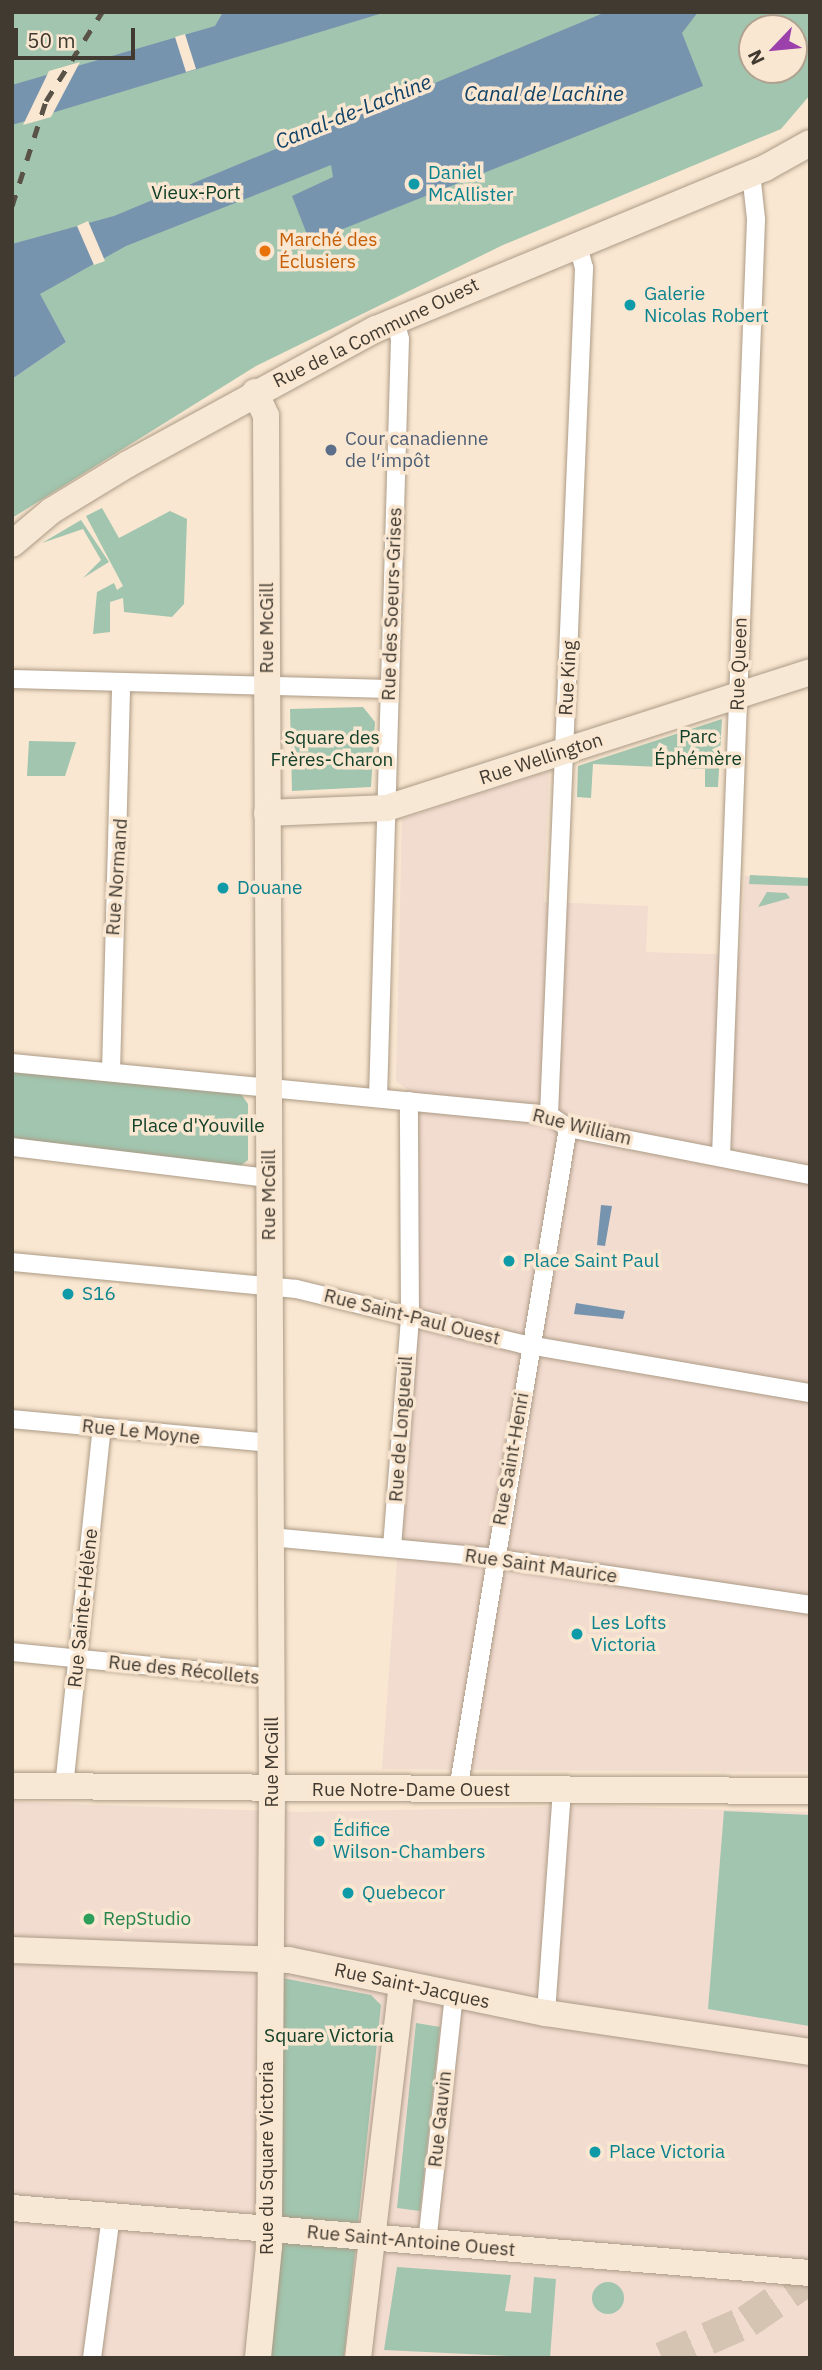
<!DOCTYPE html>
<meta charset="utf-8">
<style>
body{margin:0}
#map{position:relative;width:822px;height:2370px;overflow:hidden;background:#fae7d1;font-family:"IBM Plex Sans",sans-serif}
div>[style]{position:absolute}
.commercial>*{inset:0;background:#f2dbcf}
.green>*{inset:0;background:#a1c5ae}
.round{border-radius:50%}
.water>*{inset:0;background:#7794af}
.pier>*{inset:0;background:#fae7d1}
.highway-tunnel>*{height:33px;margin-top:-16.5px;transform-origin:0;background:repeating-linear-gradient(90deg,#d5c4b1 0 33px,transparent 0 50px)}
.roads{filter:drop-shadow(0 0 2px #ac9b86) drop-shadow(0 0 2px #ac9b86)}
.street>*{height:18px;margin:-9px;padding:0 9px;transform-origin:9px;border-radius:9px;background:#fff}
.secondary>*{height:26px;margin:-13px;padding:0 13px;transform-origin:13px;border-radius:13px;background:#f7e8d6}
.rail>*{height:5px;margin-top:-2.5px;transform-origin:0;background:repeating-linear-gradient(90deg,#5a5247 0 12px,transparent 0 24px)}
.dots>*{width:19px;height:19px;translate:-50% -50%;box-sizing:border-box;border:4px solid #fae7d1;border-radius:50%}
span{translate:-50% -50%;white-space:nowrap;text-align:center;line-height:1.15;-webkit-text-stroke:7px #fae7d1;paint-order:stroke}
.culture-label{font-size:19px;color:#0d838f}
.left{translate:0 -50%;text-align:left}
.park-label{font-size:19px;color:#124029}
.food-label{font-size:19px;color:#c56008}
.street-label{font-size:19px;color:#413a31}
.service-label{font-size:19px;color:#4e5e75}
.leisure-label{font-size:19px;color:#27864d}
.water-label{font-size:21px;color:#104166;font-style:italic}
.frame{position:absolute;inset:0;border:14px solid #413a31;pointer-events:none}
.north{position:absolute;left:738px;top:14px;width:70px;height:70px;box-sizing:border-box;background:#fae7d1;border:2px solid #b0a291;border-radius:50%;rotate:244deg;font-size:19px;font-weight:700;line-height:28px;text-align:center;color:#413a31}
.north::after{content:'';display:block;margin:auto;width:24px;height:32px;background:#9c41ac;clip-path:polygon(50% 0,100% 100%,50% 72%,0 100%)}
.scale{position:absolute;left:14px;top:28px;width:121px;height:32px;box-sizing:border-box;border:4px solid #413a31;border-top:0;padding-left:9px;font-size:21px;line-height:24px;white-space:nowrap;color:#413a31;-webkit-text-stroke:5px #fae7d1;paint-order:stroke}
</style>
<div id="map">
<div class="commercial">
<div style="clip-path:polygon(549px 771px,544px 902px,648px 906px,646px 952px,740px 955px,745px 876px,810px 878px,810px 1772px,382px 1769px,415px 1311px,401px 1307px,407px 1089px,396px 1081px,402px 819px)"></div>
<div style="clip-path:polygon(12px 1802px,301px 1812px,588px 1806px,810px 1812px,810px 2358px,12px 2358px)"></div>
</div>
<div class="green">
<div style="clip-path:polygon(evenodd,12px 12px,810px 12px,810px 95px,781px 129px,503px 245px,256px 366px,12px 518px,12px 379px,66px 342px,12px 244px,12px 12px,752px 28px,794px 28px,794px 70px,752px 70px,752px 28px)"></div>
<div style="clip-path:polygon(102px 508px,119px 538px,170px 511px,187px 519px,184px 604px,172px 617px,124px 612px,123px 598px,110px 602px,110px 632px,93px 634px,97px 592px,114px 583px,117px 590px,123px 586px,86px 516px)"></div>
<div style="clip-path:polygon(81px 520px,109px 562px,83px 578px,101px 560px,83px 529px,42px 543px)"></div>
<div style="clip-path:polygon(363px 707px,375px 722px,371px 787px,292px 791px,290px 709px)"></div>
<div style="clip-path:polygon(722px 719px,718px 787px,705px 787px,705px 769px,593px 764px,591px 798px,577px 797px,578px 766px)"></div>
<div style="clip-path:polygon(29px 741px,76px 742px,65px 776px,27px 776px)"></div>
<div style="clip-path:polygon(750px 875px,810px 878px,810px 886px,749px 884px)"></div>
<div style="clip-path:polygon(767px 892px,786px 893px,790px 898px,758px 907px)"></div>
<div style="clip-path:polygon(12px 1072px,241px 1094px,248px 1104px,248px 1160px,239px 1167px,12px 1138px)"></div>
<div style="clip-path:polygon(724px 1811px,810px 1815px,809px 2026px,708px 2009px)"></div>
<div style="clip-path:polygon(282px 1978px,371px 1995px,381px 2005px,344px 2358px,269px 2358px)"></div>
<div style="clip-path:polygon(416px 2023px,440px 2027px,420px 2211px,397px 2208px)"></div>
<div style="clip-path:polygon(397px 2267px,511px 2275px,505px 2311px,531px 2313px,534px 2277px,556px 2279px,550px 2358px,384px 2350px)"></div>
<div class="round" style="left:592px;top:2282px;width:32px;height:32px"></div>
</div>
<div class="water">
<div style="clip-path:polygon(223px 12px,386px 12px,12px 125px,12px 85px,215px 26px)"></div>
<div style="clip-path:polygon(606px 12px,698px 12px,682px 33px,703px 86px,310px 242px,292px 196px,333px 177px,331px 165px,126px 246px,40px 294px,66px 342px,12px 379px,12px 244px,114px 216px)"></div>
<div style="clip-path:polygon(601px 1205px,612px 1206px,605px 1246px,597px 1245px)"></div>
<div style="clip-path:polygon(576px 1303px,625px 1311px,623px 1319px,574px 1314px)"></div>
</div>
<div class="pier">
<div style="clip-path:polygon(185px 34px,196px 69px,186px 72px,175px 37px)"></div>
<div style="clip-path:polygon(80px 62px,51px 117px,23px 125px,49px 71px)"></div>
<div style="clip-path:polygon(88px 221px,105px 261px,94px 265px,77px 226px)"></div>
</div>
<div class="highway-tunnel">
<div style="left:662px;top:2358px;width:93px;rotate:-23.5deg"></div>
<div style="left:747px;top:2321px;width:77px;rotate:-34.9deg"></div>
</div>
<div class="roads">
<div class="street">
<div style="left:12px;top:679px;width:378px;rotate:1.5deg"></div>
<div style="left:12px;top:1063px;width:540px;rotate:5.53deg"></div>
<div style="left:549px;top:1115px;width:23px;rotate:34deg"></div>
<div style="left:568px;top:1128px;width:247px;rotate:11deg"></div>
<div style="left:111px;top:1072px;width:390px;rotate:-88.5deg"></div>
<div style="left:378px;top:1098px;width:759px;rotate:-88.34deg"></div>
<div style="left:400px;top:339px;width:20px;rotate:-105deg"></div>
<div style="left:549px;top:1115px;width:848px;rotate:-87.63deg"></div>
<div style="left:584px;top:268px;width:27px;rotate:-105deg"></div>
<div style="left:12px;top:1147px;width:259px;rotate:6.9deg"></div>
<div style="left:721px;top:1156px;width:938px;rotate:-87.86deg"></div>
<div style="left:756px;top:219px;width:46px;rotate:-96.2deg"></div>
<div style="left:12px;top:1262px;width:285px;rotate:5.4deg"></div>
<div style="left:296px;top:1289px;width:233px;rotate:13.7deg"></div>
<div style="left:522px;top:1344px;width:292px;rotate:9.7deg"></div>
<div style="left:12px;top:1419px;width:259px;rotate:5.3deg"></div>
<div style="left:271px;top:1537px;width:216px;rotate:5.3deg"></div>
<div style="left:486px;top:1557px;width:328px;rotate:8.4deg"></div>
<div style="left:392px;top:1547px;width:230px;rotate:-85.5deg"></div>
<div style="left:410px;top:1318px;width:217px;rotate:-90.3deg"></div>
<div style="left:12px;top:1652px;width:261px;rotate:5.7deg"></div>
<div style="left:64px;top:1787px;width:361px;rotate:-84deg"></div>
<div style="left:458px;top:1790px;width:671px;rotate:-80.57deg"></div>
<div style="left:546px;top:2013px;width:224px;rotate:-85.9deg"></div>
<div style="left:427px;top:2243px;width:249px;rotate:-83.8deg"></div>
<div style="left:92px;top:2358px;width:143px;rotate:-82.4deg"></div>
</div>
<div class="secondary">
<div style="left:255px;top:392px;width:26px;rotate:65deg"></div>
<div style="left:266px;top:416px;width:1374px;rotate:89.75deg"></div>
<div style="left:272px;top:1790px;width:457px;rotate:90.4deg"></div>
<div style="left:269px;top:2247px;width:112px;rotate:95.7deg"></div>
<div style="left:12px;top:544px;width:51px;rotate:-40.2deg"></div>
<div style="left:51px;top:511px;width:90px;rotate:-31.4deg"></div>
<div style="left:128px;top:464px;width:282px;rotate:-28.6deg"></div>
<div style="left:376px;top:329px;width:421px;rotate:-22.5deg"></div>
<div style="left:765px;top:168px;width:51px;rotate:-29.1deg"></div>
<div style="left:267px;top:813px;width:120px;rotate:-2.4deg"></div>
<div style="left:387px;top:808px;width:444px;rotate:-17.8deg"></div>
<div style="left:12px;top:1786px;width:798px;rotate:0.36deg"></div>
<div style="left:12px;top:1950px;width:277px;rotate:2.1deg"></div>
<div style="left:289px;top:1960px;width:262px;rotate:11.7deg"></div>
<div style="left:546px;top:2013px;width:267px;rotate:8.4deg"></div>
<div style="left:12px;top:2208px;width:801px;rotate:4.66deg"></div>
<div style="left:358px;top:2358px;width:376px;rotate:-83.3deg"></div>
</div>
</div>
<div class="rail">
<div style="left:12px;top:206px;width:110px;rotate:-72.1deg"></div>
<div style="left:46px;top:101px;width:105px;rotate:-57.8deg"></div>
</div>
<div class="dots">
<div style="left:414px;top:184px;background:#0f9aa8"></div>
<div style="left:265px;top:251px;background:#e8710a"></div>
<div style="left:630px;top:305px;background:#0f9aa8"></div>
<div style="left:331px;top:450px;background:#5c6f8a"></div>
<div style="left:223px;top:888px;background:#0f9aa8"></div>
<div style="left:509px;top:1261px;background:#0f9aa8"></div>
<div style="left:68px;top:1294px;background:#0f9aa8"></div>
<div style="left:577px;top:1634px;background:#0f9aa8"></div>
<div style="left:319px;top:1841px;background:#0f9aa8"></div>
<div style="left:348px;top:1893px;background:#0f9aa8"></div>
<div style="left:89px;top:1919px;background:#2e9e5b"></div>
<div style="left:595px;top:2152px;background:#0f9aa8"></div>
</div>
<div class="culture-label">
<span class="left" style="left:428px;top:184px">Daniel<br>McAllister</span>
<span class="left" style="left:644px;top:305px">Galerie<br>Nicolas Robert</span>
<span class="left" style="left:237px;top:888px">Douane</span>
<span class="left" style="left:523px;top:1261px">Place Saint Paul</span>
<span class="left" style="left:82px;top:1294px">S16</span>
<span class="left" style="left:591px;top:1634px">Les Lofts<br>Victoria</span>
<span class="left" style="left:333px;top:1841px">Édifice<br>Wilson-Chambers</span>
<span class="left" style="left:362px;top:1893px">Quebecor</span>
<span class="left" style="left:609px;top:2152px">Place Victoria</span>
</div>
<div class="park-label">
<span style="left:196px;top:193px">Vieux-Port</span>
<span style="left:698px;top:748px">Parc<br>Éphémère</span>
<span style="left:332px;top:749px">Square des<br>Frères-Charon</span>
<span style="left:198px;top:1126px">Place d'Youville</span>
<span style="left:329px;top:2036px">Square Victoria</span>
</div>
<div class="food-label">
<span class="left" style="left:279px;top:251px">Marché des<br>Éclusiers</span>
</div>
<div class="street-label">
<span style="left:376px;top:333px;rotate:-26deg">Rue de la Commune Ouest</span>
<span style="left:392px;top:604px;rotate:-88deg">Rue des Soeurs-Grises</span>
<span style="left:267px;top:628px;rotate:-90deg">Rue McGill</span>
<span style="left:739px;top:664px;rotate:-88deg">Rue Queen</span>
<span style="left:568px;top:678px;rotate:-87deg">Rue King</span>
<span style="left:541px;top:759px;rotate:-18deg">Rue Wellington</span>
<span style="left:117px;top:877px;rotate:-86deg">Rue Normand</span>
<span style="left:582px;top:1127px;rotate:14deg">Rue William</span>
<span style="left:269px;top:1195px;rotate:-90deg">Rue McGill</span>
<span style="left:412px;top:1317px;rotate:14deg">Rue Saint-Paul Ouest</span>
<span style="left:401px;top:1429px;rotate:-86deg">Rue de Longueuil</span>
<span style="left:141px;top:1432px;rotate:6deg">Rue Le Moyne</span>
<span style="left:511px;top:1459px;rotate:-80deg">Rue Saint-Henri</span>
<span style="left:541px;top:1566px;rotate:8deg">Rue Saint Maurice</span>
<span style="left:83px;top:1608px;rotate:-84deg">Rue Sainte-Hélène</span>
<span style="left:184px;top:1670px;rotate:6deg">Rue des Récollets</span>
<span style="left:272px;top:1762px;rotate:-90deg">Rue McGill</span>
<span style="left:411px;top:1790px">Rue Notre-Dame Ouest</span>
<span style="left:412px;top:1986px;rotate:12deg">Rue Saint-Jacques</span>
<span style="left:440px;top:2119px;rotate:-84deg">Rue Gauvin</span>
<span style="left:267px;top:2158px;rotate:-90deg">Rue du Square Victoria</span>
<span style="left:411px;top:2241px;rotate:5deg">Rue Saint-Antoine Ouest</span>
</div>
<div class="service-label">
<span class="left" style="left:345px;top:450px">Cour canadienne<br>de l′impôt</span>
</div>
<div class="leisure-label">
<span class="left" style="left:103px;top:1919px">RepStudio</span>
</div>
<div class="water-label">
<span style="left:544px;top:93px">Canal de Lachine</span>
<span style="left:353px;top:111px;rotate:-22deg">Canal-de-Lachine</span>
</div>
<div class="frame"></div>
<div class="north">N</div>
<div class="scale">50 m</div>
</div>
